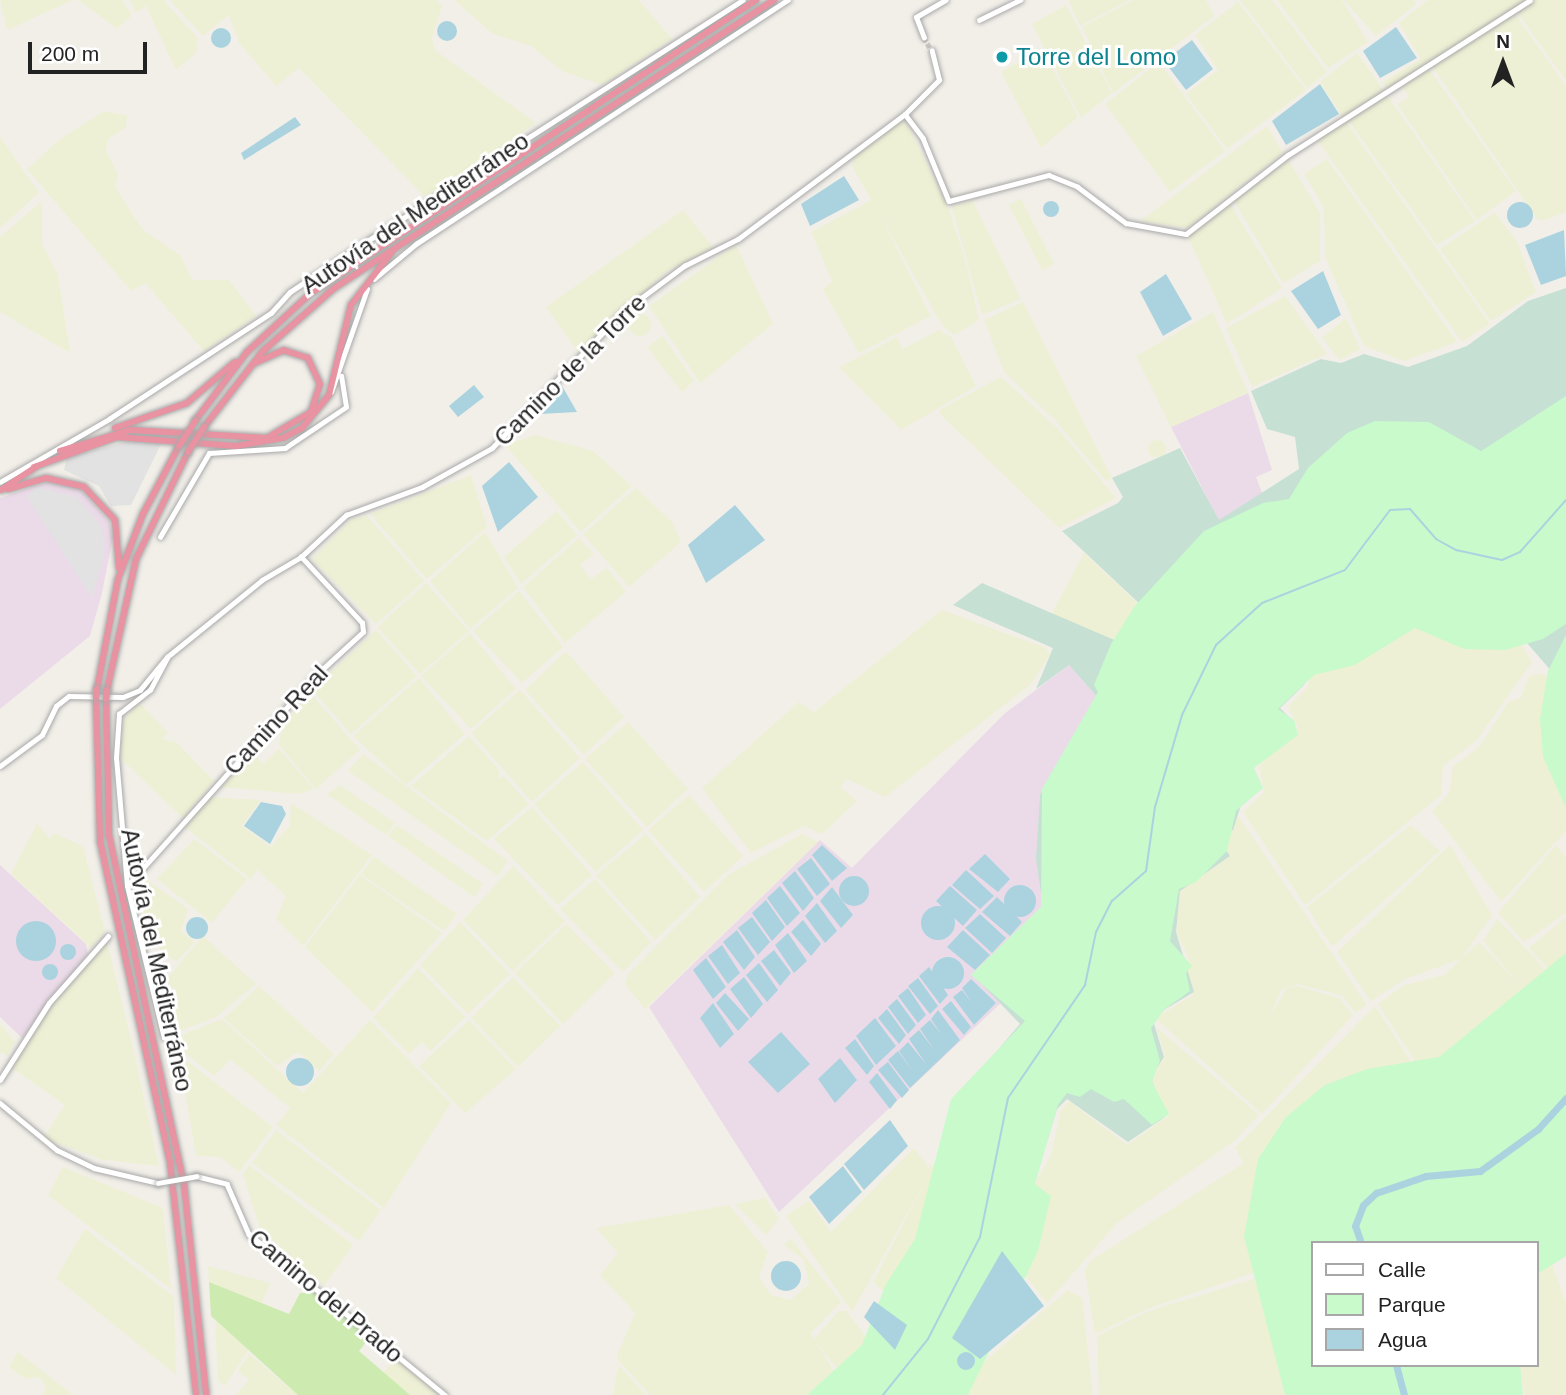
<!DOCTYPE html>
<meta charset="utf-8">
<style>
body{margin:0}
#map{position:relative;width:1566px;height:1395px;overflow:hidden;background:#f2efe9;font-family:Helvetica,sans-serif}
div>[style]{position:absolute}
.industrial>*{inset:0;background:#ebdbe8}
.farmland>*{inset:0;background:#eef0d5}
.round{border-radius:50%}
.grass>*{inset:0;background:#cdebb0}
.wetland>*{inset:0;background:#c6e0d4}
.park>*{inset:0;background:#c8facc}
.parking>*{inset:0;background:#e2e2e2}
.water>*{inset:0;background:#aad3df}
.stream>*{height:2px;margin:-1px;padding:0 1px;transform-origin:1px;border-radius:1px;background:#aad3df}
.river>*{height:7px;margin:-3.5px;padding:0 3.5px;transform-origin:3.5px;border-radius:3.5px;background:#aad3df}
.minor-tunnel>*{height:4.5px;margin-top:-2.25px;transform-origin:0;background:repeating-linear-gradient(90deg,#c8c6c1 0 4.5px,transparent 0 6.5px)}
.roads{filter:drop-shadow(0 0 2px #a9a9a9) drop-shadow(0 0 2px #a9a9a9)}
.minor>*{height:4.5px;margin:-2.25px;padding:0 2.25px;transform-origin:2.25px;border-radius:2.25px;background:#fff}
.highway>*{height:6px;margin:-3px;padding:0 3px;transform-origin:3px;border-radius:3px;background:#e892a2}
.bridges{filter:drop-shadow(0 0 2px #a9a9a9) drop-shadow(0 0 2px #a9a9a9)}
.minor-bridge>*{height:4.5px;margin:-2.25px;padding:0 2.25px;transform-origin:2.25px;border-radius:2.25px;background:#fff}
.highway-bridge>*{height:6px;margin:-3px;padding:0 3px;transform-origin:3px;border-radius:3px;background:#e892a2}
.dots>*{width:19px;height:19px;translate:-50% -50%;box-sizing:border-box;border:4px solid #fff;border-radius:50%}
span{translate:-50% -50%;white-space:nowrap;text-align:center;line-height:1.15;-webkit-text-stroke:6px #fff;paint-order:stroke}
.culture-label{font-size:24px;color:#0d838f}
.left{translate:0 -50%;text-align:left}
.street-label{font-size:24px;color:#222}
.legend{position:absolute;left:1311px;top:1241px;width:228px;height:126px;box-sizing:border-box;background:#fff;border:2px solid #a7a7a7;margin:0;padding:9px 12px;list-style:none;font-size:21px;color:#222}
.legend li{display:flex;align-items:center;gap:14px;height:35px}
.legend b{width:35px;border:2px solid #a7a7a7}
.north{position:absolute;left:1468px;top:28px;width:70px;height:70px;-webkit-text-stroke:5px #fff;paint-order:stroke;rotate:0deg;font-size:19px;font-weight:700;line-height:28px;text-align:center;color:#222}
.north::after{content:'';display:block;margin:auto;width:24px;height:32px;background:#222;clip-path:polygon(50% 0,100% 100%,50% 72%,0 100%)}
.scale{position:absolute;left:28px;top:42px;width:119px;height:32px;box-sizing:border-box;border:4px solid #222;border-top:0;padding-left:9px;font-size:21px;line-height:24px;white-space:nowrap;color:#222;-webkit-text-stroke:5px #fff;paint-order:stroke}
</style>
<div id="map">
<div class="industrial">
<div style="clip-path:polygon(1248px 393px,1272px 470px,1256px 477px,1262px 493px,1219px 521px,1171px 427px)"></div>
<div style="clip-path:polygon(52px 480px,80px 489px,109px 521px,113px 537px,102px 593px,90px 636px,0 709px,0 498px)"></div>
<div style="clip-path:polygon(1069px 665px,1099px 699px,1043px 906px,1002px 1002px,779px 1212px,649px 1007px,820px 840px,852px 868px,1004px 714px)"></div>
<div style="clip-path:polygon(0 865px,86px 944px,88px 954px,22px 1038px,0 1017px)"></div>
</div>
<div class="farmland">
<div style="clip-path:polygon(0 0,73px 0,7px 30px)"></div>
<div style="clip-path:polygon(79px 0,122px 0,132px 15px,117px 29px)"></div>
<div style="clip-path:polygon(130px 0,163px 0,198px 38px,196px 53px,176px 70px,146px 6px,135px 13px)"></div>
<div style="clip-path:polygon(170px 0,436px 0,442px 6px,432px 38px,435px 50px,536px 123px,426px 198px,299px 68px,276px 86px,239px 43px,229px 15px,203px 36px)"></div>
<div style="clip-path:polygon(454px 0,639px 0,672px 39px,602px 85px,562px 71px,531px 46px,493px 34px)"></div>
<div style="clip-path:polygon(1068px 0,1130px 0,1080px 26px)"></div>
<div style="clip-path:polygon(1134px 0,1206px 0,1214px 16px,1113px 93px,1082px 27px)"></div>
<div style="clip-path:polygon(1240px 0,1272px 0,1327px 72px,1307px 88px)"></div>
<div style="clip-path:polygon(1277px 0,1342px 0,1368px 42px,1328px 68px)"></div>
<div style="clip-path:polygon(1344px 0,1413px 0,1416px 4px,1376px 36px)"></div>
<div style="clip-path:polygon(1428px 0,1527px 0,1386px 89px,1383px 82px,1421px 59px,1399px 23px)"></div>
<div style="clip-path:polygon(1535px 0,1566px 0,1566px 81px,1517px 12px)"></div>
<div style="clip-path:polygon(1238px 2px,1306px 90px,1227px 149px,1186px 94px,1218px 70px,1195px 35px)"></div>
<div style="clip-path:polygon(1066px 5px,1112px 93px,1081px 118px,1032px 24px)"></div>
<div style="clip-path:polygon(1514px 13px,1566px 86px,1566px 212px,1545px 220px,1538px 220px,1432px 66px)"></div>
<div style="clip-path:polygon(1042px 49px,1078px 117px,1041px 148px,1001px 72px)"></div>
<div style="clip-path:polygon(1357px 53px,1384px 91px,1343px 117px,1320px 82px)"></div>
<div style="clip-path:polygon(1159px 62px,1225px 151px,1170px 192px,1105px 104px)"></div>
<div style="clip-path:polygon(1429px 69px,1516px 191px,1477px 220px,1397px 104px,1409px 97px,1402px 86px)"></div>
<div style="clip-path:polygon(1387px 95px,1475px 221px,1437px 245px,1348px 120px)"></div>
<div style="clip-path:polygon(105px 111px,127px 116px,126px 127px,108px 139px,106px 151px,118px 174px,115px 187px,142px 229px,181px 256px,192px 280px,229px 280px,256px 316px,204px 351px,145px 283px,131px 291px,27px 169px,60px 139px)"></div>
<div style="clip-path:polygon(904px 118px,949px 209px,967px 266px,979px 320px,954px 335px,942px 325px,852px 166px,854px 157px)"></div>
<div style="clip-path:polygon(1346px 122px,1490px 324px,1462px 342px,1317px 140px)"></div>
<div style="clip-path:polygon(1267px 126px,1283px 153px,1187px 228px,1140px 221px)"></div>
<div style="clip-path:polygon(0 137px,39px 193px,0 228px)"></div>
<div style="clip-path:polygon(1288px 159px,1320px 213px,1320px 261px,1283px 283px,1234px 201px)"></div>
<div style="clip-path:polygon(1327px 159px,1457px 342px,1404px 361px,1364px 346px,1325px 257px,1324px 208px,1304px 174px)"></div>
<div style="clip-path:polygon(1021px 199px,1054px 264px,1042px 270px,1009px 205px)"></div>
<div style="clip-path:polygon(872px 200px,931px 316px,859px 353px,823px 290px,832px 281px,811px 232px)"></div>
<div style="clip-path:polygon(972px 200px,1021px 299px,982px 315px,952px 207px)"></div>
<div style="clip-path:polygon(42px 201px,42px 244px,58px 275px,70px 353px,0 312px,0 237px)"></div>
<div style="clip-path:polygon(1230px 204px,1282px 288px,1227px 324px,1188px 237px)"></div>
<div style="clip-path:polygon(683px 210px,714px 248px,666px 272px,578px 352px,546px 307px)"></div>
<div style="clip-path:polygon(1495px 212px,1517px 242px,1536px 292px,1491px 321px,1440px 249px)"></div>
<div style="clip-path:polygon(736px 245px,773px 324px,700px 383px,649px 306px)"></div>
<div style="clip-path:polygon(1285px 296px,1327px 354px,1252px 387px,1226px 328px)"></div>
<div style="clip-path:polygon(1023px 302px,1112px 478px,1106px 481px,1056px 421px,1004px 372px,984px 320px)"></div>
<div style="clip-path:polygon(1213px 312px,1248px 393px,1171px 427px,1136px 356px)"></div>
<div class="round" style="left:629px;top:314px;width:22px;height:22px"></div>
<div style="clip-path:polygon(1346px 318px,1360px 349px,1340px 360px,1322px 338px)"></div>
<div style="clip-path:polygon(939px 330px,951px 337px,976px 386px,901px 430px,839px 367px,897px 337px,903px 349px)"></div>
<div style="clip-path:polygon(663px 336px,694px 381px,682px 392px,647px 347px)"></div>
<div style="clip-path:polygon(1001px 377px,1057px 428px,1116px 498px,1059px 528px,942px 416px,939px 410px)"></div>
<div style="clip-path:polygon(536px 435px,593px 451px,632px 486px,581px 532px,505px 445px)"></div>
<div class="round" style="left:1148px;top:440px;width:18px;height:18px"></div>
<div style="clip-path:polygon(471px 475px,487px 527px,427px 579px,370px 514px)"></div>
<div style="clip-path:polygon(636px 488px,673px 523px,681px 542px,629px 587px,583px 534px)"></div>
<div style="clip-path:polygon(557px 511px,577px 535px,521px 584px,504px 557px)"></div>
<div style="clip-path:polygon(367px 516px,424px 581px,376px 624px,312px 559px,352px 519px)"></div>
<div style="clip-path:polygon(485px 532px,518px 588px,470px 629px,430px 581px)"></div>
<div style="clip-path:polygon(579px 538px,594px 554px,580px 565px,591px 579px,607px 568px,626px 592px,565px 643px,523px 587px)"></div>
<div style="clip-path:polygon(1084px 553px,1158px 622px,1133px 648px,1050px 617px)"></div>
<div style="clip-path:polygon(426px 583px,469px 631px,420px 674px,377px 627px)"></div>
<div style="clip-path:polygon(519px 591px,563px 647px,522px 683px,473px 631px)"></div>
<div style="clip-path:polygon(942px 610px,1046px 648px,1050px 655px,1030px 685px,885px 797px,847px 779px,840px 787px,857px 801px,822px 834px,804px 826px,751px 853px,702px 788px,799px 702px,814px 712px)"></div>
<div style="clip-path:polygon(1333px 615px,1517px 637px,1532px 662px,1476px 741px,1443px 766px,1441px 795px,1305px 905px,1243px 812px,1264px 792px,1259px 766px,1298px 728px,1288px 706px,1306px 689px)"></div>
<div style="clip-path:polygon(376px 630px,417px 676px,351px 734px,312px 690px)"></div>
<div style="clip-path:polygon(470px 633px,516px 689px,471px 729px,421px 676px)"></div>
<div style="clip-path:polygon(566px 651px,624px 717px,584px 755px,525px 690px)"></div>
<div style="clip-path:polygon(1542px 673px,1566px 692px,1566px 831px,1501px 902px,1432px 811px,1450px 792px,1453px 766px,1479px 747px,1509px 701px,1521px 698px,1529px 676px)"></div>
<div style="clip-path:polygon(419px 678px,465px 734px,406px 785px,353px 736px)"></div>
<div style="clip-path:polygon(520px 690px,580px 758px,532px 802px,471px 733px)"></div>
<div style="clip-path:polygon(311px 694px,360px 750px,316px 789px,279px 745px,282px 724px)"></div>
<div style="clip-path:polygon(139px 702px,168px 733px,162px 739px,176px 742px,214px 781px,183px 818px,120px 758px,124px 720px)"></div>
<div style="clip-path:polygon(628px 722px,688px 789px,647px 827px,585px 759px)"></div>
<div style="clip-path:polygon(469px 736px,500px 771px,498px 779px,504px 776px,529px 804px,487px 841px,411px 786px)"></div>
<div style="clip-path:polygon(279px 749px,314px 789px,300px 794px,221px 787px,254px 755px,263px 764px)"></div>
<div style="clip-path:polygon(363px 754px,508px 861px,498px 876px,348px 771px)"></div>
<div style="clip-path:polygon(583px 762px,643px 830px,596px 872px,534px 804px)"></div>
<div style="clip-path:polygon(340px 785px,395px 823px,386px 835px,327px 794px)"></div>
<div style="clip-path:polygon(689px 795px,743px 856px,704px 892px,648px 830px)"></div>
<div style="clip-path:polygon(209px 797px,261px 800px,242px 826px,271px 847px,290px 825px,291px 803px,372px 855px,303px 946px,276px 919px,286px 896px,257px 870px,251px 879px,186px 828px)"></div>
<div style="clip-path:polygon(532px 807px,592px 875px,558px 905px,494px 839px)"></div>
<div style="clip-path:polygon(1239px 817px,1367px 1005px,1355px 1013px,1343px 996px,1298px 984px,1281px 990px,1270px 1017px,1287px 988px,1297px 986px,1339px 998px,1353px 1015px,1262px 1114px,1155px 1018px,1193px 995px,1184px 975px,1189px 959px,1176px 932px,1180px 891px,1230px 856px,1217px 836px,1233px 829px,1232px 821px)"></div>
<div style="clip-path:polygon(37px 823px,50px 839px,54px 833px,83px 846px,105px 932px,91px 948px,11px 874px)"></div>
<div style="clip-path:polygon(397px 825px,483px 884px,474px 897px,388px 836px)"></div>
<div style="clip-path:polygon(1411px 825px,1440px 851px,1332px 947px,1307px 907px)"></div>
<div style="clip-path:polygon(646px 834px,700px 897px,655px 940px,596px 875px)"></div>
<div style="clip-path:polygon(802px 834px,818px 842px,645px 1009px,625px 984px,628px 974px,728px 875px)"></div>
<div style="clip-path:polygon(194px 839px,247px 879px,212px 923px,157px 879px)"></div>
<div style="clip-path:polygon(1450px 845px,1492px 915px,1461px 959px,1405px 979px,1371px 1001px,1337px 952px)"></div>
<div style="clip-path:polygon(1556px 845px,1566px 857px,1566px 913px,1524px 942px,1498px 913px)"></div>
<div style="clip-path:polygon(374px 857px,457px 914px,444px 931px,361px 874px)"></div>
<div style="clip-path:polygon(513px 866px,565px 921px,513px 971px,463px 920px)"></div>
<div style="clip-path:polygon(360px 875px,442px 933px,372px 1012px,305px 947px)"></div>
<div style="clip-path:polygon(146px 879px,188px 909px,181px 931px,195px 942px,176px 962px,147px 938px,136px 889px)"></div>
<div style="clip-path:polygon(595px 879px,651px 942px,623px 972px,560px 909px)"></div>
<div style="clip-path:polygon(1566px 917px,1566px 989px,1529px 948px)"></div>
<div style="clip-path:polygon(1497px 919px,1531px 954px,1566px 993px,1523px 989px,1483px 941px)"></div>
<div style="clip-path:polygon(460px 922px,510px 974px,468px 1014px,420px 965px)"></div>
<div style="clip-path:polygon(566px 924px,615px 973px,563px 1024px,515px 973px)"></div>
<div style="clip-path:polygon(203px 936px,256px 984px,216px 1017px,169px 1035px,160px 1017px,175px 991px,165px 981px)"></div>
<div style="clip-path:polygon(107px 942px,131px 1039px,159px 1166px,103px 1160px,43px 1138px,65px 1105px,9px 1066px,49px 1005px)"></div>
<div style="clip-path:polygon(1479px 942px,1566px 1033px,1460px 1131px,1378px 1004px,1404px 985px,1444px 975px)"></div>
<div style="clip-path:polygon(418px 968px,465px 1017px,431px 1051px,422px 1042px,409px 1054px,373px 1018px)"></div>
<div style="clip-path:polygon(513px 977px,560px 1026px,518px 1067px,471px 1018px)"></div>
<div style="clip-path:polygon(259px 986px,334px 1054px,319px 1071px,298px 1052px,277px 1066px,224px 1018px)"></div>
<div style="clip-path:polygon(1375px 1006px,1453px 1126px,1312px 1243px,1312px 1253px,1147px 1309px,1095px 1334px,1085px 1271px,1090px 1261px,1244px 1163px,1235px 1148px)"></div>
<div style="clip-path:polygon(222px 1019px,303px 1093px,370px 1020px,451px 1103px,384px 1208px,276px 1125px,290px 1108px,230px 1059px,214px 1076px,169px 1040px)"></div>
<div style="clip-path:polygon(469px 1020px,516px 1069px,465px 1113px,419px 1066px)"></div>
<div style="clip-path:polygon(0 1024px,15px 1042px,7px 1056px,0 1052px)"></div>
<div style="clip-path:polygon(1156px 1027px,1259px 1115px,1233px 1142px,1117px 1223px,1047px 1303px,1004px 1249px,1016px 1217px,1051px 1155px,1061px 1110px,1069px 1101px,1127px 1145px,1167px 1117px,1152px 1081px,1165px 1056px)"></div>
<div style="clip-path:polygon(179px 1055px,273px 1127px,239px 1172px,220px 1157px,196px 1156px)"></div>
<div style="clip-path:polygon(276px 1130px,381px 1210px,359px 1241px,252px 1163px)"></div>
<div style="clip-path:polygon(989px 1132px,888px 1296px,873px 1282px,926px 1180px,852px 1312px,786px 1216px,809px 1201px,831px 1232px,914px 1148px,931px 1171px,929px 1164px,942px 1170px)"></div>
<div style="clip-path:polygon(249px 1165px,353px 1245px,324px 1286px,260px 1229px,243px 1174px)"></div>
<div style="clip-path:polygon(63px 1167px,163px 1208px,171px 1289px,48px 1195px)"></div>
<div style="clip-path:polygon(765px 1198px,779px 1219px,766px 1235px,735px 1204px)"></div>
<div style="clip-path:polygon(729px 1205px,768px 1252px,759px 1277px,771px 1295px,790px 1300px,809px 1284px,804px 1260px,784px 1245px,791px 1239px,841px 1302px,811px 1333px,838px 1378px,825px 1395px,650px 1395px,616px 1358px,635px 1313px,600px 1275px,618px 1253px,596px 1228px)"></div>
<div style="clip-path:polygon(1537px 1222px,1566px 1303px,1566px 1395px,1525px 1395px,1518px 1365px,1536px 1365px)"></div>
<div style="clip-path:polygon(85px 1229px,174px 1297px,176px 1375px,56px 1278px)"></div>
<div style="clip-path:polygon(208px 1266px,270px 1283px,262px 1303px,209px 1282px)"></div>
<div style="clip-path:polygon(1263px 1276px,1312px 1365px,1367px 1395px,1099px 1395px,1097px 1336px,1149px 1311px)"></div>
<div style="clip-path:polygon(1068px 1290px,1082px 1298px,1093px 1395px,922px 1395px,941px 1337px,984px 1362px)"></div>
<div style="clip-path:polygon(839px 1311px,847px 1311px,877px 1353px,845px 1379px,814px 1339px)"></div>
<div style="clip-path:polygon(215px 1320px,249px 1349px,225px 1386px,218px 1381px)"></div>
<div style="clip-path:polygon(18px 1352px,50px 1377px,73px 1395px,43px 1395px,46px 1386px,39px 1377px,25px 1379px,9px 1367px)"></div>
<div style="clip-path:polygon(249px 1354px,298px 1395px,236px 1395px,249px 1380px,238px 1371px)"></div>
<div style="clip-path:polygon(395px 1358px,431px 1388px,440px 1395px,410px 1395px,383px 1373px)"></div>
<div style="clip-path:polygon(618px 1367px,621px 1368px,646px 1395px,613px 1395px)"></div>
</div>
<div class="grass">
<div style="clip-path:polygon(209px 1282px,289px 1314px,300px 1293px,319px 1293px,370px 1337px,359px 1351px,410px 1395px,298px 1395px,211px 1316px)"></div>
</div>
<div class="wetland">
<div style="clip-path:polygon(1566px 288px,1566px 688px,1520px 635px,1365px 590px,1303px 686px,1280px 708px,1292px 720px,1254px 765px,1233px 830px,1217px 836px,1230px 856px,1180px 891px,1176px 932px,1194px 992px,1152px 1017px,1164px 1057px,1151px 1078px,1165px 1117px,1128px 1142px,1067px 1099px,1057px 1109px,1034px 1184px,907px 1311px,952px 1104px,1020px 1024px,973px 975px,1043px 906px,1036px 859px,1040px 795px,1099px 699px,1069px 665px,1036px 689px,1053px 648px,953px 605px,982px 583px,1133px 648px,1158px 621px,1062px 531px,1118px 503px,1123px 497px,1112px 478px,1180px 448px,1219px 520px,1299px 469px,1295px 437px,1267px 429px,1251px 391px,1321px 359px,1341px 363px,1364px 354px,1408px 367px,1467px 346px,1528px 301px)"></div>
</div>
<div class="park">
<div style="clip-path:polygon(1566px 396px,1566px 624px,1543px 639px,1505px 650px,1464px 649px,1415px 628px,1355px 665px,1314px 675px,1278px 709px,1294px 720px,1298px 735px,1254px 768px,1263px 788px,1236px 811px,1227px 851px,1196px 882px,1179px 889px,1170px 941px,1192px 966px,1186px 973px,1190px 991px,1165px 1009px,1151px 1028px,1160px 1061px,1152px 1082px,1169px 1114px,1152px 1125px,1124px 1099px,1114px 1102px,1091px 1089px,1080px 1097px,1067px 1093px,1058px 1105px,1035px 1184px,1051px 1196px,1038px 1251px,968px 1395px,807px 1395px,862px 1345px,886px 1284px,915px 1239px,951px 1099px,1025px 1021px,971px 975px,1041px 907px,1042px 789px,1098px 692px,1094px 685px,1111px 644px,1134px 607px,1204px 531px,1263px 503px,1289px 499px,1308px 468px,1347px 433px,1375px 421px,1429px 422px,1481px 451px)"></div>
<div style="clip-path:polygon(1566px 635px,1566px 808px,1543px 757px,1540px 719px,1548px 671px)"></div>
<div style="clip-path:polygon(1566px 953px,1566px 1256px,1536px 1275px,1536px 1243px,1312px 1243px,1312px 1365px,1520px 1365px,1523px 1395px,1285px 1395px,1244px 1236px,1258px 1159px,1286px 1117px,1325px 1085px,1367px 1069px,1439px 1057px)"></div>
</div>
<div class="parking">
<div style="clip-path:polygon(130px 441px,162px 442px,131px 505px,111px 506px,99px 486px,64px 470px,67px 457px)"></div>
<div style="clip-path:polygon(37px 487px,77px 497px,102px 527px,104px 555px,92px 598px,27px 497px)"></div>
</div>
<div class="water">
<div class="round" style="left:437px;top:21px;width:20px;height:20px"></div>
<div style="clip-path:polygon(1396px 27px,1417px 58px,1380px 78px,1363px 51px)"></div>
<div class="round" style="left:211px;top:28px;width:20px;height:20px"></div>
<div style="clip-path:polygon(1192px 40px,1213px 69px,1186px 90px,1164px 61px)"></div>
<div style="clip-path:polygon(1320px 84px,1339px 114px,1286px 145px,1272px 121px)"></div>
<div style="clip-path:polygon(295px 117px,301px 125px,244px 160px,241px 153px)"></div>
<div style="clip-path:polygon(844px 176px,859px 200px,810px 226px,801px 204px)"></div>
<div class="round" style="left:1043px;top:201px;width:16px;height:16px"></div>
<div class="round" style="left:1507px;top:202px;width:26px;height:26px"></div>
<div style="clip-path:polygon(1564px 230px,1566px 276px,1541px 285px,1525px 245px)"></div>
<div style="clip-path:polygon(1323px 271px,1341px 315px,1318px 329px,1291px 291px)"></div>
<div style="clip-path:polygon(1166px 274px,1192px 319px,1163px 336px,1140px 292px)"></div>
<div style="clip-path:polygon(561px 384px,577px 412px,540px 414px,537px 408px)"></div>
<div style="clip-path:polygon(474px 385px,484px 397px,458px 417px,449px 406px)"></div>
<div style="clip-path:polygon(509px 462px,538px 497px,498px 532px,482px 486px)"></div>
<div style="clip-path:polygon(735px 505px,765px 540px,706px 583px,688px 545px)"></div>
<div style="clip-path:polygon(261px 802px,282px 806px,286px 814px,270px 844px,244px 826px)"></div>
<div style="clip-path:polygon(822px 845px,847px 868px,832px 881px,812px 855px)"></div>
<div style="clip-path:polygon(985px 854px,1010px 879px,998px 892px,969px 869px)"></div>
<div style="clip-path:polygon(811px 858px,830px 884px,817px 896px,797px 869px)"></div>
<div style="clip-path:polygon(966px 870px,994px 896px,980px 909px,952px 885px)"></div>
<div style="clip-path:polygon(795px 871px,814px 898px,803px 911px,782px 883px)"></div>
<div class="round" style="left:839px;top:876px;width:30px;height:30px"></div>
<div class="round" style="left:1004px;top:885px;width:32px;height:32px"></div>
<div style="clip-path:polygon(780px 886px,800px 913px,787px 926px,767px 898px)"></div>
<div style="clip-path:polygon(950px 886px,977px 910px,963px 926px,936px 901px)"></div>
<div style="clip-path:polygon(832px 887px,853px 915px,841px 928px,820px 901px)"></div>
<div style="clip-path:polygon(997px 897px,1022px 922px,1010px 936px,982px 912px)"></div>
<div style="clip-path:polygon(766px 900px,785px 927px,772px 941px,752px 913px)"></div>
<div style="clip-path:polygon(817px 903px,837px 931px,825px 943px,805px 916px)"></div>
<div class="round" style="left:921px;top:906px;width:34px;height:34px"></div>
<div style="clip-path:polygon(980px 914px,1006px 938px,992px 953px,965px 928px)"></div>
<div style="clip-path:polygon(752px 917px,770px 942px,758px 955px,738px 928px)"></div>
<div class="round" style="left:186px;top:917px;width:22px;height:22px"></div>
<div style="clip-path:polygon(803px 920px,821px 944px,811px 956px,791px 932px)"></div>
<div class="round" style="left:16px;top:921px;width:40px;height:40px"></div>
<div style="clip-path:polygon(737px 930px,755px 957px,744px 970px,723px 942px)"></div>
<div style="clip-path:polygon(963px 930px,990px 955px,975px 970px,947px 947px)"></div>
<div style="clip-path:polygon(788px 933px,807px 961px,794px 973px,775px 945px)"></div>
<div class="round" style="left:60px;top:944px;width:16px;height:16px"></div>
<div style="clip-path:polygon(722px 945px,740px 973px,728px 984px,708px 956px)"></div>
<div style="clip-path:polygon(774px 950px,791px 973px,780px 986px,761px 961px)"></div>
<div class="round" style="left:932px;top:957px;width:32px;height:32px"></div>
<div style="clip-path:polygon(706px 958px,726px 987px,713px 999px,693px 970px)"></div>
<div style="clip-path:polygon(759px 963px,778px 990px,767px 1002px,746px 975px)"></div>
<div class="round" style="left:42px;top:964px;width:16px;height:16px"></div>
<div style="clip-path:polygon(929px 967px,948px 995px,940px 1004px,919px 976px)"></div>
<div style="clip-path:polygon(744px 977px,763px 1004px,751px 1018px,730px 989px)"></div>
<div style="clip-path:polygon(918px 978px,938px 1006px,930px 1014px,908px 986px)"></div>
<div style="clip-path:polygon(971px 979px,996px 1003px,974px 1025px,953px 997px,962px 990px,972px 1003px,962px 988px)"></div>
<div style="clip-path:polygon(908px 988px,926px 1015px,918px 1023px,898px 996px)"></div>
<div style="clip-path:polygon(725px 993px,749px 1019px,738px 1031px,716px 1003px)"></div>
<div style="clip-path:polygon(897px 999px,916px 1025px,908px 1034px,888px 1007px)"></div>
<div style="clip-path:polygon(951px 1001px,971px 1027px,964px 1035px,942px 1009px)"></div>
<div style="clip-path:polygon(713px 1003px,734px 1034px,720px 1048px,700px 1018px)"></div>
<div style="clip-path:polygon(887px 1009px,906px 1035px,899px 1044px,878px 1018px)"></div>
<div style="clip-path:polygon(938px 1010px,960px 1040px,910px 1088px,888px 1060px,898px 1051px,914px 1073px,899px 1051px,908px 1042px,926px 1064px,909px 1039px,919px 1030px,935px 1051px,920px 1029px,930px 1020px,941px 1034px,931px 1019px)"></div>
<div style="clip-path:polygon(875px 1018px,896px 1046px,876px 1065px,856px 1036px)"></div>
<div style="clip-path:polygon(781px 1032px,810px 1064px,778px 1093px,748px 1062px)"></div>
<div style="clip-path:polygon(855px 1039px,874px 1066px,867px 1075px,845px 1048px)"></div>
<div style="clip-path:polygon(840px 1058px,857px 1080px,835px 1103px,818px 1079px)"></div>
<div class="round" style="left:286px;top:1058px;width:28px;height:28px"></div>
<div style="clip-path:polygon(888px 1062px,909px 1090px,902px 1098px,878px 1070px)"></div>
<div style="clip-path:polygon(877px 1073px,897px 1100px,890px 1109px,869px 1082px)"></div>
<div style="clip-path:polygon(890px 1120px,908px 1146px,864px 1190px,844px 1164px)"></div>
<div style="clip-path:polygon(843px 1166px,862px 1192px,829px 1224px,809px 1197px)"></div>
<div style="clip-path:polygon(1002px 1251px,1044px 1306px,980px 1359px,952px 1338px)"></div>
<div class="round" style="left:771px;top:1261px;width:30px;height:30px"></div>
<div style="clip-path:polygon(874px 1301px,907px 1325px,895px 1350px,864px 1317px)"></div>
<div class="round" style="left:957px;top:1352px;width:18px;height:18px"></div>
</div>
<div class="stream">
<div style="left:883px;top:1395px;width:72px;rotate:-51.2deg"></div>
<div style="left:928px;top:1339px;width:114px;rotate:-63deg"></div>
<div style="left:980px;top:1237px;width:142px;rotate:-78.6deg"></div>
<div style="left:1008px;top:1098px;width:137px;rotate:-55.7deg"></div>
<div style="left:1085px;top:985px;width:54px;rotate:-78.3deg"></div>
<div style="left:1096px;top:932px;width:35px;rotate:-63deg"></div>
<div style="left:1112px;top:901px;width:45px;rotate:-41.4deg"></div>
<div style="left:1146px;top:871px;width:65px;rotate:-82deg"></div>
<div style="left:1155px;top:807px;width:96px;rotate:-73.6deg"></div>
<div style="left:1182px;top:715px;width:78px;rotate:-64.1deg"></div>
<div style="left:1216px;top:645px;width:62px;rotate:-42.4deg"></div>
<div style="left:1262px;top:603px;width:89px;rotate:-21.7deg"></div>
<div style="left:1345px;top:570px;width:75px;rotate:-53.1deg"></div>
<div style="left:1390px;top:510px;width:20px;rotate:-3deg"></div>
<div style="left:1410px;top:509px;width:40px;rotate:49deg"></div>
<div style="left:1436px;top:539px;width:23px;rotate:29deg"></div>
<div style="left:1456px;top:550px;width:47px;rotate:12.3deg"></div>
<div style="left:1502px;top:560px;width:20px;rotate:-24deg"></div>
<div style="left:1520px;top:552px;width:69px;rotate:-48.5deg"></div>
</div>
<div class="river">
<div style="left:1361px;top:1243px;width:18px;rotate:-109deg"></div>
<div style="left:1355px;top:1226px;width:22px;rotate:-69deg"></div>
<div style="left:1363px;top:1205px;width:18px;rotate:-43deg"></div>
<div style="left:1376px;top:1193px;width:53px;rotate:-18.8deg"></div>
<div style="left:1426px;top:1176px;width:54px;rotate:-5.3deg"></div>
<div style="left:1480px;top:1171px;width:72px;rotate:-35.9deg"></div>
<div style="left:1538px;top:1129px;width:42px;rotate:-47.9deg"></div>
<div style="left:1396px;top:1365px;width:31px;rotate:75deg"></div>
</div>
<div class="minor-tunnel">
<div style="left:924px;top:38px;width:15px;rotate:58deg"></div>
</div>
<div class="roads">
<div class="minor">
<div style="left:979px;top:20px;width:46px;rotate:-26deg"></div>
<div style="left:924px;top:38px;width:22px;rotate:-111deg"></div>
<div style="left:916px;top:17px;width:34px;rotate:-30deg"></div>
<div style="left:905px;top:114px;width:30px;rotate:53deg"></div>
<div style="left:923px;top:138px;width:68px;rotate:67.6deg"></div>
<div style="left:949px;top:201px;width:103px;rotate:-14.6deg"></div>
<div style="left:1049px;top:175px;width:31px;rotate:22deg"></div>
<div style="left:1078px;top:187px;width:60px;rotate:36.9deg"></div>
<div style="left:1126px;top:223px;width:61px;rotate:10.4deg"></div>
<div style="left:1186px;top:234px;width:129px;rotate:-37.8deg"></div>
<div style="left:1288px;top:155px;width:287px;rotate:-32.6deg"></div>
<div style="left:374px;top:279px;width:55px;rotate:-39.8deg"></div>
<div style="left:416px;top:244px;width:445px;rotate:-33.3deg"></div>
<div style="left:331px;top:392px;width:109px;rotate:-70.7deg"></div>
<div style="left:0;top:482px;width:126px;rotate:-30deg"></div>
<div style="left:109px;top:419px;width:194px;rotate:-33.2deg"></div>
<div style="left:271px;top:313px;width:28px;rotate:-48deg"></div>
<div style="left:290px;top:292px;width:82px;rotate:-33.5deg"></div>
<div style="left:358px;top:247px;width:457px;rotate:-32.7deg"></div>
<div style="left:160px;top:537px;width:97px;rotate:-59.7deg"></div>
<div style="left:209px;top:453px;width:76px;rotate:-3.8deg"></div>
<div style="left:285px;top:448px;width:73px;rotate:-33.9deg"></div>
<div style="left:346px;top:407px;width:31px;rotate:-99deg"></div>
<div style="left:0;top:766px;width:52px;rotate:-36.4deg"></div>
<div style="left:42px;top:735px;width:32px;rotate:-64deg"></div>
<div style="left:56px;top:706px;width:16px;rotate:-38deg"></div>
<div style="left:69px;top:696px;width:54px;rotate:1.1deg"></div>
<div style="left:123px;top:697px;width:18px;rotate:-22deg"></div>
<div style="left:140px;top:690px;width:43px;rotate:-50.7deg"></div>
<div style="left:167px;top:657px;width:122px;rotate:-39deg"></div>
<div style="left:262px;top:580px;width:45px;rotate:-30.5deg"></div>
<div style="left:301px;top:557px;width:62px;rotate:-43deg"></div>
<div style="left:346px;top:515px;width:81px;rotate:-20.2deg"></div>
<div style="left:422px;top:487px;width:80px;rotate:-29.1deg"></div>
<div style="left:492px;top:448px;width:192px;rotate:-46.1deg"></div>
<div style="left:625px;top:310px;width:74px;rotate:-36.7deg"></div>
<div style="left:684px;top:266px;width:60px;rotate:-26.6deg"></div>
<div style="left:738px;top:239px;width:209px;rotate:-36.8deg"></div>
<div style="left:905px;top:114px;width:48px;rotate:-45deg"></div>
<div style="left:939px;top:80px;width:30px;rotate:-104deg"></div>
<div style="left:127px;top:886px;width:282px;rotate:-48.2deg"></div>
<div style="left:315px;top:676px;width:65px;rotate:-42.5deg"></div>
<div style="left:363px;top:632px;width:9px;rotate:-96deg"></div>
<div style="left:362px;top:623px;width:90px;rotate:-132.7deg"></div>
<div style="left:164px;top:1038px;width:156px;rotate:-103.7deg"></div>
<div style="left:127px;top:886px;width:128px;rotate:-94.9deg"></div>
<div style="left:116px;top:758px;width:44px;rotate:-86.1deg"></div>
<div style="left:119px;top:714px;width:39px;rotate:-38deg"></div>
<div style="left:150px;top:690px;width:36px;rotate:-62deg"></div>
<div style="left:0;top:1080px;width:91px;rotate:-57.5deg"></div>
<div style="left:49px;top:1003px;width:89px;rotate:-48.6deg"></div>
<div style="left:0;top:1103px;width:74px;rotate:39.5deg"></div>
<div style="left:57px;top:1150px;width:41px;rotate:25.9deg"></div>
<div style="left:94px;top:1168px;width:66px;rotate:13.2deg"></div>
<div style="left:196px;top:1176px;width:32px;rotate:14deg"></div>
<div style="left:227px;top:1184px;width:55px;rotate:66.3deg"></div>
<div style="left:249px;top:1234px;width:254px;rotate:39.4deg"></div>
</div>
<div class="highway">
<div style="left:195px;top:421px;width:86px;rotate:-53deg"></div>
<div style="left:247px;top:352px;width:87px;rotate:-42.7deg"></div>
<div style="left:311px;top:293px;width:533px;rotate:-33.36deg"></div>
<div style="left:204px;top:427px;width:96px;rotate:-52.2deg"></div>
<div style="left:263px;top:351px;width:94px;rotate:-41.5deg"></div>
<div style="left:333px;top:289px;width:527px;rotate:-33.24deg"></div>
<div style="left:115px;top:428px;width:76px;rotate:-19.1deg"></div>
<div style="left:187px;top:403px;width:63px;rotate:-40.5deg"></div>
<div style="left:60px;top:451px;width:74px;rotate:-16.5deg"></div>
<div style="left:131px;top:430px;width:136px;rotate:3.4deg"></div>
<div style="left:267px;top:438px;width:51px;rotate:-30.6deg"></div>
<div style="left:311px;top:412px;width:29px;rotate:-72deg"></div>
<div style="left:320px;top:384px;width:29px;rotate:-115deg"></div>
<div style="left:308px;top:358px;width:25px;rotate:-162deg"></div>
<div style="left:284px;top:350px;width:32px;rotate:156deg"></div>
<div style="left:34px;top:467px;width:88px;rotate:-19.9deg"></div>
<div style="left:117px;top:437px;width:119px;rotate:4.3deg"></div>
<div style="left:236px;top:446px;width:48px;rotate:-9.7deg"></div>
<div style="left:283px;top:438px;width:21px;rotate:-28deg"></div>
<div style="left:302px;top:428px;width:43px;rotate:-50.7deg"></div>
<div style="left:329px;top:395px;width:93px;rotate:-76.3deg"></div>
<div style="left:351px;top:305px;width:67px;rotate:-52.3deg"></div>
<div style="left:8px;top:489px;width:40px;rotate:-16deg"></div>
<div style="left:46px;top:478px;width:39px;rotate:13deg"></div>
<div style="left:84px;top:487px;width:45px;rotate:46.8deg"></div>
<div style="left:115px;top:520px;width:48px;rotate:85.2deg"></div>
<div style="left:1px;top:490px;width:43px;rotate:-33.7deg"></div>
<div style="left:97px;top:689px;width:112px;rotate:-79.2deg"></div>
<div style="left:118px;top:579px;width:70px;rotate:-69deg"></div>
<div style="left:143px;top:514px;width:77px;rotate:-62.1deg"></div>
<div style="left:107px;top:690px;width:134px;rotate:-77.5deg"></div>
<div style="left:136px;top:559px;width:119px;rotate:-64.1deg"></div>
<div style="left:96px;top:697px;width:144px;rotate:88.4deg"></div>
<div style="left:100px;top:841px;width:329px;rotate:77.7deg"></div>
<div style="left:170px;top:1162px;width:234px;rotate:83.6deg"></div>
<div style="left:106px;top:699px;width:136px;rotate:88.7deg"></div>
<div style="left:109px;top:835px;width:357px;rotate:77.9deg"></div>
<div style="left:184px;top:1184px;width:212px;rotate:84deg"></div>
</div>
</div>
<div class="bridges">
<div class="minor-bridge">
<div style="left:158px;top:1183px;width:39px;rotate:-10deg"></div>
</div>
<div class="highway-bridge">
<div style="left:179px;top:446px;width:30px;rotate:-57deg"></div>
<div style="left:188px;top:452px;width:30px;rotate:-57deg"></div>
<div style="left:96px;top:697px;width:8px;rotate:-83deg"></div>
<div style="left:106px;top:699px;width:9px;rotate:-84deg"></div>
</div>
</div>
<div class="dots">
<div style="left:1002px;top:57px;background:#0f9aa8"></div>
</div>
<div class="culture-label">
<span class="left" style="left:1016px;top:57px">Torre del Lomo</span>
</div>
<div class="street-label">
<span style="left:415px;top:213px;rotate:-34deg">Autovía del Mediterráneo</span>
<span style="left:570px;top:370px;rotate:-45deg">Camino de la Torre</span>
<span style="left:276px;top:720px;rotate:-47deg">Camino Real</span>
<span style="left:157px;top:960px;rotate:78deg">Autovía del Mediterráneo</span>
<span style="left:326px;top:1296px;rotate:40deg">Camino del Prado</span>
</div>
<ul class="legend">
<li><b style="height:9px;background:#fff"></b>Calle</li>
<li><b style="height:19px;background:#c8facc"></b>Parque</li>
<li><b style="height:19px;background:#aad3df"></b>Agua</li>
</ul>
<div class="north">N</div>
<div class="scale">200 m</div>
</div>
